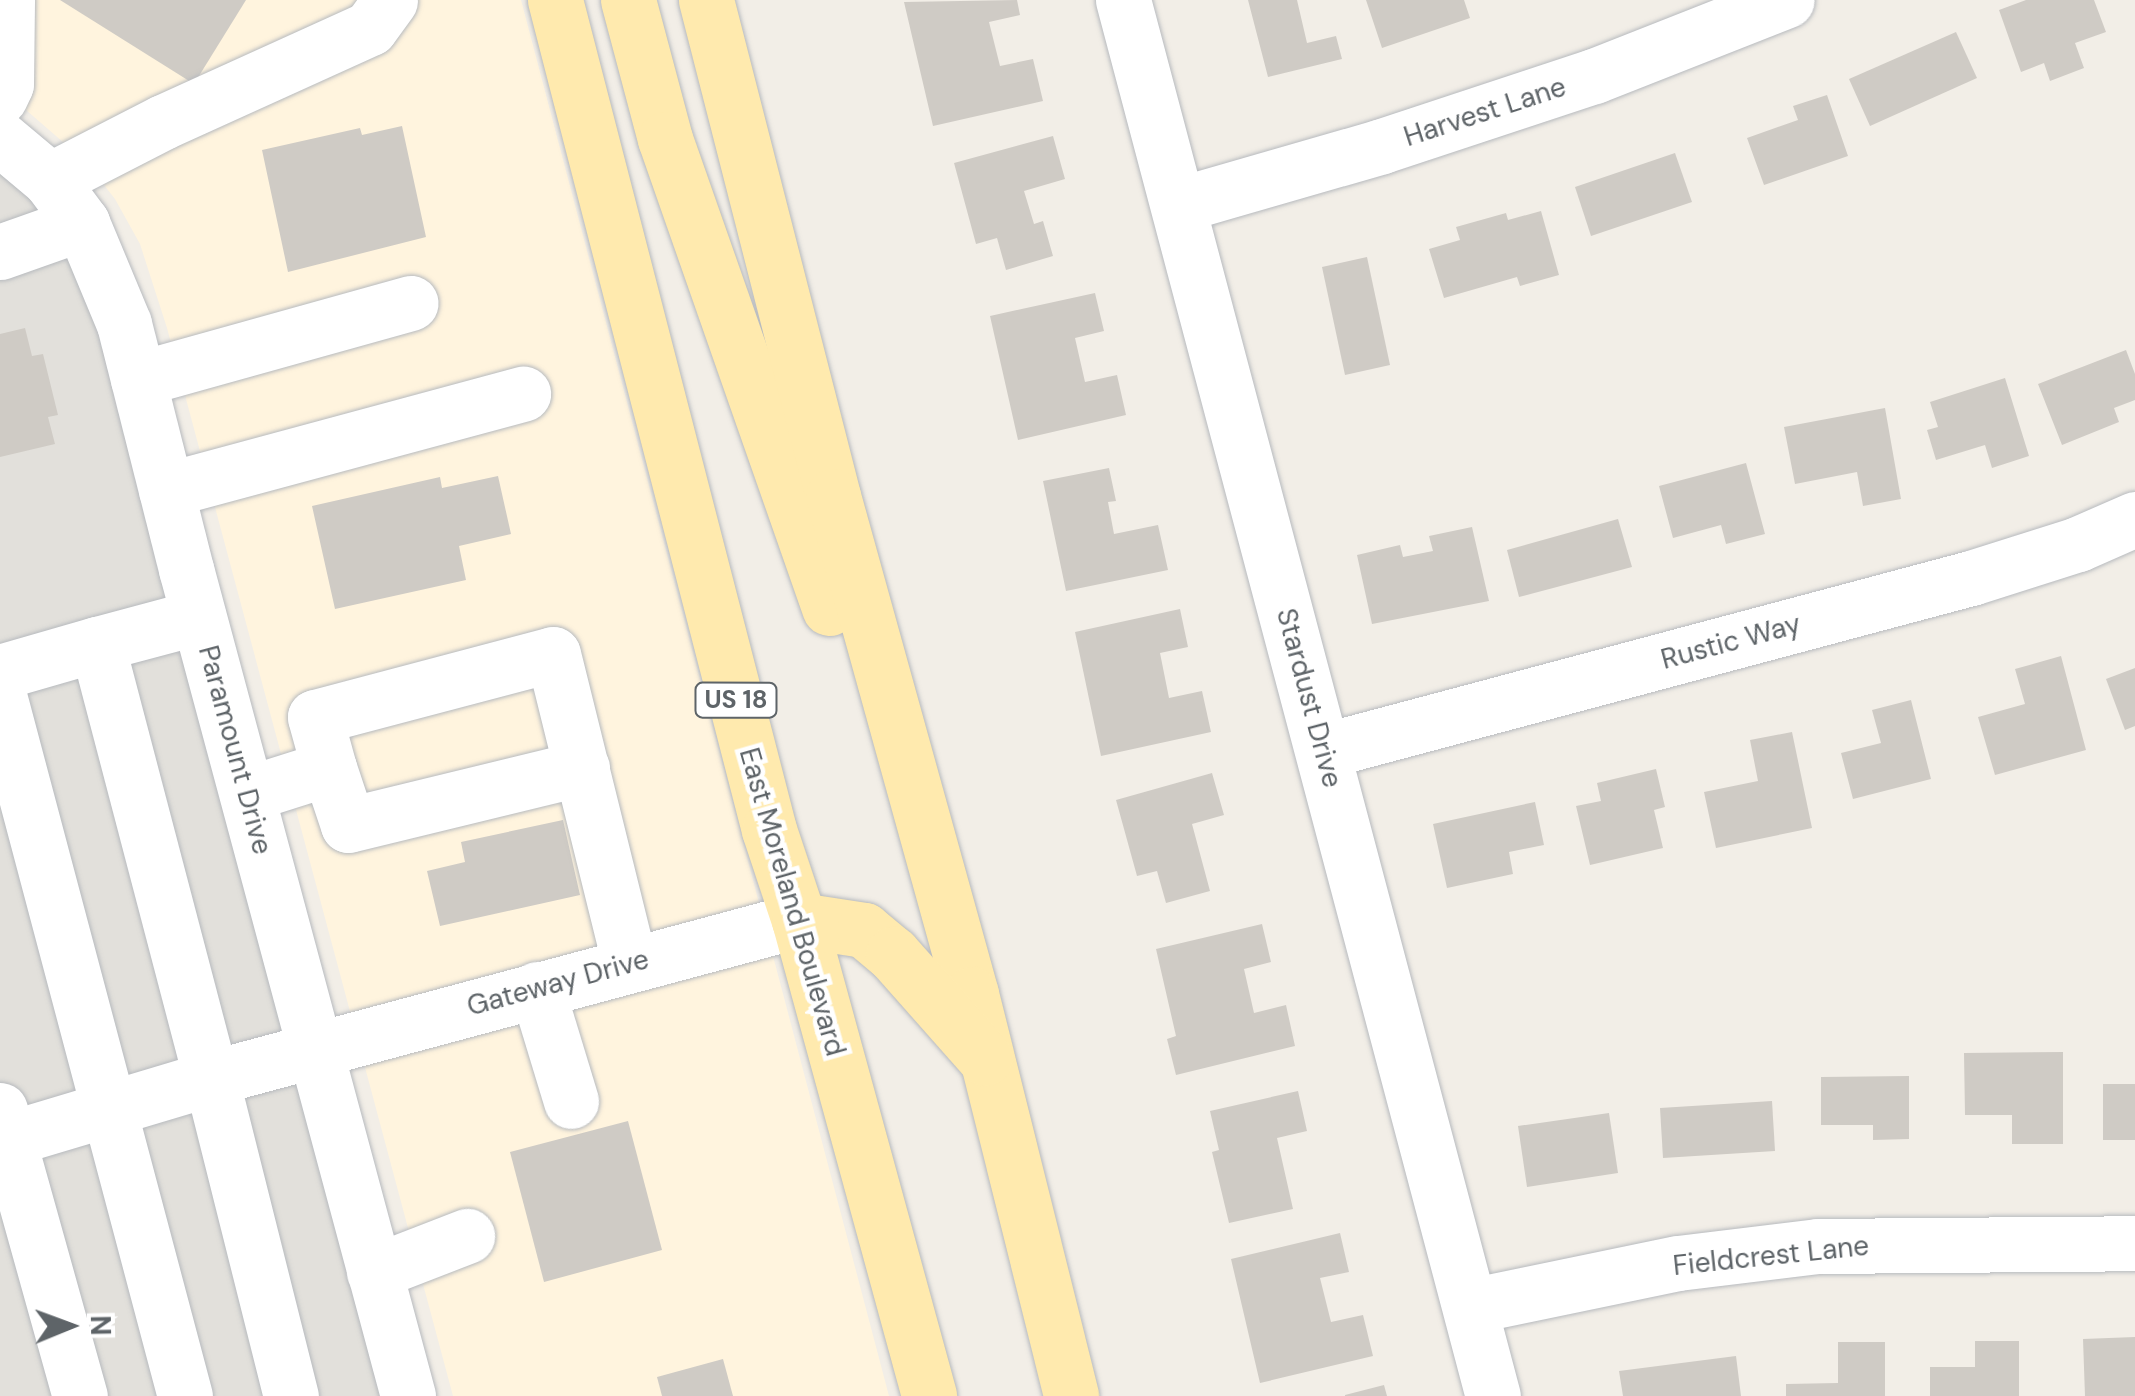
<!DOCTYPE html>
<style>
body{margin:0}
#map{position:relative;width:2135px;height:1396px;overflow:hidden;background:#f2eee7;font-family:"DM Sans",sans-serif}
div>[style]{position:absolute}
.commercial>*{inset:0;background:#fff4de}
.industrial>*{inset:0;background:#e2e0db}
.building>*{inset:0;background:#cfcbc5}
.roads{filter:drop-shadow(0 0 2px #b7babe) drop-shadow(0 0 2px #b7babe)}
.minor>*{height:55px;margin:-27.5px;padding:0 27.5px;transform-origin:27.5px;border-radius:27.5px;background:#fff}
.major>*{height:55px;margin:-27.5px;padding:0 27.5px;transform-origin:27.5px;border-radius:27.5px;background:#ffeaae}
span{translate:-50% -50%;white-space:nowrap;text-align:center;line-height:1.15;-webkit-text-stroke:9px #fff;paint-order:stroke}
.shield-label span{padding:2px 8px;background:#fff;border:2px solid;border-radius:8px;-webkit-text-stroke-width:0}
.shield-label{font-size:25px;color:#5e6468;font-weight:700}
.street-label{font-size:28px;color:#5e6468}
.north{position:absolute;left:20px;top:1276px;width:100px;height:100px;-webkit-text-stroke:8px #fff;paint-order:stroke;rotate:89deg;font-size:28px;font-weight:700;line-height:40px;text-align:center;color:#5e6468}
.north::after{content:'';display:block;margin:auto;width:35px;height:45px;background:#5e6468;clip-path:polygon(50% 0,100% 100%,50% 72%,0 100%)}
</style>
<div id="map">
<div class="commercial">
<div style="clip-path:polygon(0 0,521px 0,889px 1396px,453px 1396px,167px 328px,140px 244px,115px 199px,86px 162px,18px 103px)"></div>
</div>
<div class="industrial">
<div style="clip-path:polygon(0 171px,15px 179px,79px 261px,384px 1396px,0 1396px)"></div>
</div>
<div class="building">
<div style="clip-path:polygon(60px 0,246px 0,194px 84px)"></div>
<div style="clip-path:polygon(1017px 0,1020px 15px,989px 22px,1000px 66px,1033px 59px,1043px 101px,933px 126px,904px 2px)"></div>
<div style="clip-path:polygon(1248px 0,1297px 0,1307px 43px,1336px 36px,1342px 59px,1268px 77px)"></div>
<div style="clip-path:polygon(1366px 0,1464px 0,1470px 18px,1382px 48px)"></div>
<div style="clip-path:polygon(2026px 0,2094px 0,2106px 32px,2075px 43px,2084px 68px,2050px 81px,2044px 63px,2021px 72px,1999px 10px)"></div>
<div style="clip-path:polygon(1956px 32px,1977px 78px,1870px 126px,1849px 79px)"></div>
<div style="clip-path:polygon(1827px 95px,1848px 156px,1764px 185px,1747px 138px,1798px 120px,1793px 106px)"></div>
<div style="clip-path:polygon(402px 126px,426px 237px,288px 272px,262px 150px,360px 128px,362px 135px)"></div>
<div style="clip-path:polygon(1053px 136px,1065px 179px,1024px 191px,1034px 224px,1043px 221px,1053px 256px,1006px 270px,997px 238px,976px 244px,954px 163px)"></div>
<div style="clip-path:polygon(1675px 153px,1692px 202px,1591px 236px,1575px 187px)"></div>
<div style="clip-path:polygon(1541px 211px,1559px 275px,1520px 286px,1517px 277px,1444px 298px,1429px 249px,1460px 240px,1456px 227px,1506px 213px,1508px 220px)"></div>
<div style="clip-path:polygon(1367px 257px,1390px 365px,1345px 375px,1322px 267px)"></div>
<div style="clip-path:polygon(1095px 293px,1104px 331px,1075px 338px,1085px 382px,1117px 375px,1126px 415px,1018px 440px,990px 316px)"></div>
<div style="clip-path:polygon(25px 328px,32px 356px,43px 354px,58px 415px,48px 417px,55px 444px,0 457px,0 334px)"></div>
<div style="clip-path:polygon(2126px 350px,2135px 374px,2135px 400px,2114px 408px,2119px 422px,2062px 445px,2038px 384px)"></div>
<div style="clip-path:polygon(2005px 378px,2029px 456px,1992px 468px,1985px 445px,1936px 460px,1927px 430px,1938px 427px,1930px 402px)"></div>
<div style="clip-path:polygon(1885px 408px,1901px 499px,1863px 506px,1857px 472px,1795px 484px,1784px 427px)"></div>
<div style="clip-path:polygon(1746px 463px,1765px 534px,1726px 544px,1721px 525px,1673px 538px,1659px 486px)"></div>
<div style="clip-path:polygon(1109px 468px,1116px 501px,1108px 502px,1114px 534px,1158px 525px,1168px 570px,1066px 591px,1043px 481px)"></div>
<div style="clip-path:polygon(498px 476px,511px 534px,459px 546px,466px 580px,335px 609px,312px 506px,440px 477px,442px 488px)"></div>
<div style="clip-path:polygon(1618px 519px,1632px 567px,1519px 597px,1507px 550px)"></div>
<div style="clip-path:polygon(1472px 527px,1489px 601px,1372px 624px,1357px 555px,1400px 545px,1403px 557px,1433px 551px,1429px 536px)"></div>
<div style="clip-path:polygon(1180px 609px,1188px 647px,1160px 653px,1169px 698px,1202px 691px,1211px 732px,1101px 756px,1075px 632px)"></div>
<div style="clip-path:polygon(2061px 656px,2086px 750px,1995px 775px,1978px 717px,2025px 704px,2015px 669px)"></div>
<div style="clip-path:polygon(2135px 668px,2135px 726px,2125px 730px,2106px 679px)"></div>
<div style="clip-path:polygon(1911px 700px,1931px 779px,1853px 799px,1841px 753px,1881px 743px,1872px 710px)"></div>
<div style="clip-path:polygon(1792px 732px,1812px 828px,1716px 848px,1704px 792px,1758px 781px,1750px 740px)"></div>
<div style="clip-path:polygon(1656px 769px,1665px 807px,1654px 810px,1663px 848px,1590px 865px,1576px 806px,1601px 801px,1597px 783px)"></div>
<div style="clip-path:polygon(1212px 773px,1224px 815px,1192px 824px,1210px 891px,1166px 903px,1157px 871px,1137px 876px,1116px 800px)"></div>
<div style="clip-path:polygon(1535px 802px,1544px 845px,1509px 852px,1513px 874px,1447px 888px,1433px 824px)"></div>
<div style="clip-path:polygon(563px 820px,580px 895px,440px 926px,427px 871px,465px 862px,461px 842px)"></div>
<div style="clip-path:polygon(1262px 924px,1271px 962px,1244px 969px,1254px 1013px,1286px 1005px,1295px 1046px,1176px 1075px,1167px 1039px,1176px 1036px,1156px 949px)"></div>
<div style="clip-path:polygon(2063px 1052px,2063px 1144px,2012px 1144px,2012px 1115px,1965px 1115px,1964px 1053px)"></div>
<div style="clip-path:polygon(1909px 1076px,1909px 1139px,1873px 1140px,1873px 1125px,1821px 1125px,1821px 1077px)"></div>
<div style="clip-path:polygon(2103px 1084px,2135px 1084px,2135px 1140px,2103px 1140px)"></div>
<div style="clip-path:polygon(1298px 1091px,1307px 1131px,1277px 1138px,1293px 1209px,1229px 1223px,1212px 1152px,1219px 1150px,1210px 1111px)"></div>
<div style="clip-path:polygon(1772px 1101px,1775px 1151px,1663px 1158px,1660px 1108px)"></div>
<div style="clip-path:polygon(1609px 1113px,1618px 1173px,1527px 1187px,1518px 1126px)"></div>
<div style="clip-path:polygon(628px 1121px,662px 1250px,544px 1282px,510px 1152px)"></div>
<div style="clip-path:polygon(1340px 1233px,1349px 1272px,1320px 1278px,1331px 1322px,1363px 1315px,1373px 1356px,1260px 1383px,1231px 1259px)"></div>
<div style="clip-path:polygon(2135px 1337px,2135px 1396px,2085px 1396px,2083px 1339px)"></div>
<div style="clip-path:polygon(1975px 1341px,2019px 1341px,2019px 1396px,1930px 1396px,1930px 1367px,1975px 1367px)"></div>
<div style="clip-path:polygon(1838px 1342px,1885px 1342px,1885px 1396px,1786px 1396px,1786px 1384px,1838px 1383px)"></div>
<div style="clip-path:polygon(1736px 1356px,1741px 1396px,1623px 1396px,1619px 1371px)"></div>
<div style="clip-path:polygon(723px 1359px,733px 1396px,662px 1396px,657px 1377px)"></div>
<div style="clip-path:polygon(1384px 1385px,1387px 1396px,1345px 1396px,1345px 1395px)"></div>
</div>
<div class="roads">
<div class="minor">
<div style="left:1123px;top:0;width:1444px;rotate:75.16deg"></div>
<div style="left:0;top:97px;width:14px;rotate:-65deg"></div>
<div style="left:6px;top:84px;width:84px;rotate:-89.3deg"></div>
<div style="left:0;top:138px;width:65px;rotate:40deg"></div>
<div style="left:50px;top:180px;width:54px;rotate:53.3deg"></div>
<div style="left:82px;top:223px;width:109px;rotate:67.4deg"></div>
<div style="left:124px;top:324px;width:253px;rotate:75.8deg"></div>
<div style="left:186px;top:569px;width:856px;rotate:74.97deg"></div>
<div style="left:50px;top:180px;width:127px;rotate:-27.2deg"></div>
<div style="left:163px;top:122px;width:227px;rotate:-24.4deg"></div>
<div style="left:370px;top:28px;width:34px;rotate:-54deg"></div>
<div style="left:1178px;top:205px;width:212px;rotate:-16.1deg"></div>
<div style="left:1382px;top:146px;width:223px;rotate:-18.3deg"></div>
<div style="left:1594px;top:76px;width:207px;rotate:-21.5deg"></div>
<div style="left:0;top:252px;width:87px;rotate:-19.5deg"></div>
<div style="left:138px;top:379px;width:283px;rotate:-15.6deg"></div>
<div style="left:166px;top:490px;width:370px;rotate:-15.1deg"></div>
<div style="left:97px;top:644px;width:105px;rotate:-15deg"></div>
<div style="left:0;top:672px;width:101px;rotate:-16.1deg"></div>
<div style="left:97px;top:644px;width:449px;rotate:75.3deg"></div>
<div style="left:211px;top:1078px;width:609px;rotate:-15.04deg"></div>
<div style="left:0;top:699px;width:721px;rotate:75.14deg"></div>
<div style="left:1323px;top:751px;width:671px;rotate:-14.95deg"></div>
<div style="left:1971px;top:578px;width:112px;rotate:-17.6deg"></div>
<div style="left:2078px;top:544px;width:62px;rotate:-23.7deg"></div>
<div style="left:329px;top:768px;width:60px;rotate:71.6deg"></div>
<div style="left:348px;top:825px;width:241px;rotate:-13.7deg"></div>
<div style="left:247px;top:794px;width:86px;rotate:-17.6deg"></div>
<div style="left:329px;top:768px;width:53px;rotate:-105.4deg"></div>
<div style="left:315px;top:717px;width:246px;rotate:-14.8deg"></div>
<div style="left:553px;top:654px;width:319px;rotate:76.1deg"></div>
<div style="left:537px;top:989px;width:117px;rotate:73.1deg"></div>
<div style="left:0;top:1110px;width:297px;rotate:74.4deg"></div>
<div style="left:8px;top:1139px;width:212px;rotate:-16.7deg"></div>
<div style="left:211px;top:1078px;width:328px;rotate:75.9deg"></div>
<div style="left:374px;top:1272px;width:100px;rotate:-21.2deg"></div>
<div style="left:1470px;top:1306px;width:212px;rotate:-11.7deg"></div>
<div style="left:1678px;top:1263px;width:141px;rotate:-6.9deg"></div>
<div style="left:1818px;top:1246px;width:317px;rotate:-0.5deg"></div>
</div>
<div class="major">
<div style="left:555px;top:0;width:857px;rotate:75.54deg"></div>
<div style="left:769px;top:830px;width:95px;rotate:71.6deg"></div>
<div style="left:799px;top:920px;width:493px;rotate:74.7deg"></div>
<div style="left:628px;top:0;width:144px;rotate:75.1deg"></div>
<div style="left:665px;top:139px;width:497px;rotate:70.7deg"></div>
<div style="left:706px;top:0;width:512px;rotate:75.64deg"></div>
<div style="left:833px;top:496px;width:517px;rotate:74.51deg"></div>
<div style="left:971px;top:994px;width:414px;rotate:76deg"></div>
<div style="left:799px;top:920px;width:66px;rotate:8.7deg"></div>
<div style="left:864px;top:930px;width:38px;rotate:40deg"></div>
<div style="left:893px;top:954px;width:139px;rotate:48.5deg"></div>
</div>
</div>
<div class="shield-label">
<span style="left:736px;top:700px">US 18</span>
</div>
<div class="street-label">
<span style="left:1485px;top:112px;rotate:-18deg">Harvest Lane</span>
<span style="left:1731px;top:642px;rotate:-15deg">Rustic Way</span>
<span style="left:1309px;top:698px;rotate:75deg">Stardust Drive</span>
<span style="left:235px;top:750px;rotate:75deg">Paramount Drive</span>
<span style="left:792px;top:902px;rotate:74deg">East Moreland Boulevard</span>
<span style="left:558px;top:983px;rotate:-15deg">Gateway Drive</span>
<span style="left:1771px;top:1256px;rotate:-6deg">Fieldcrest Lane</span>
</div>
<div class="north">N</div>
</div>
